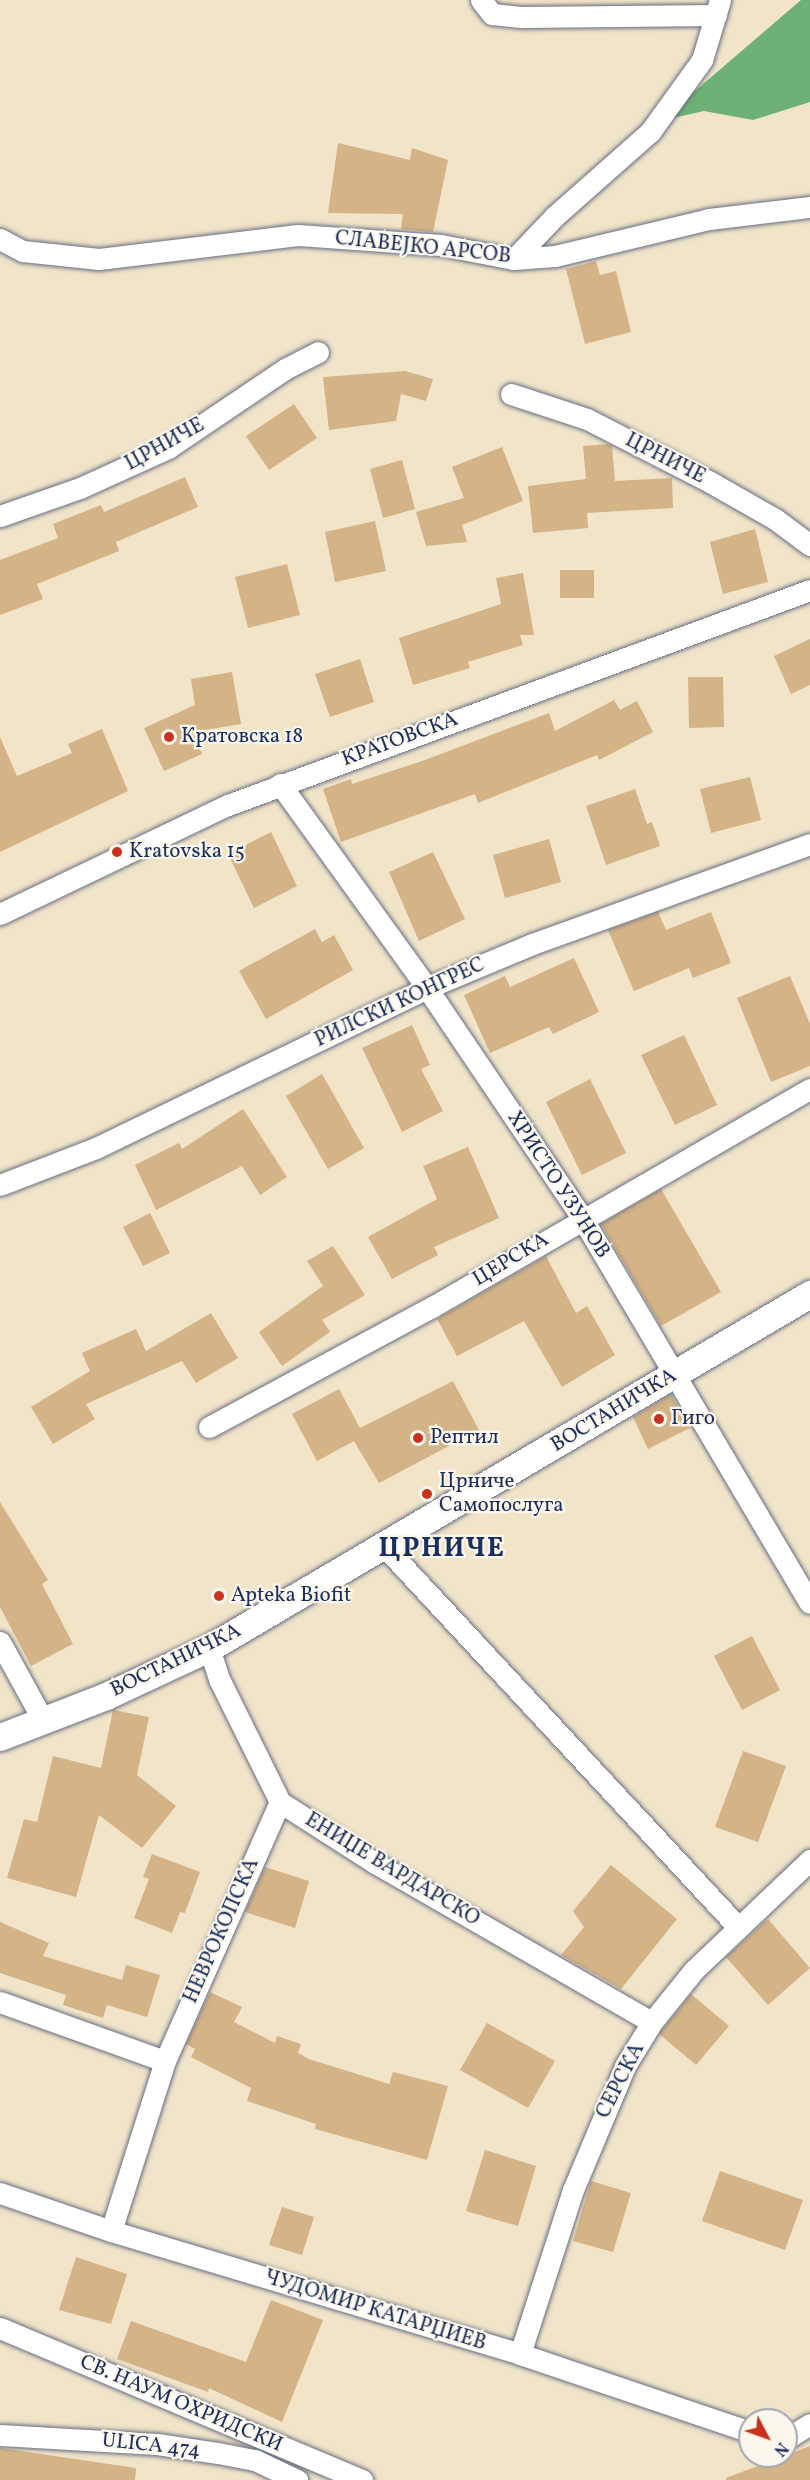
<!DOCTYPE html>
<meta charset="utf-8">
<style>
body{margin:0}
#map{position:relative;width:810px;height:2480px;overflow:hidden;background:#f1e4c9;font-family:Vollkorn,serif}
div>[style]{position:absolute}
.forest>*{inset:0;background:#6eb175}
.building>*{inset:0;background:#d4b387}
.roads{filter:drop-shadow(0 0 2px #666e83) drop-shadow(0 0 2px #666e83)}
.minor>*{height:21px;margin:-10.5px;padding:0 10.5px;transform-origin:10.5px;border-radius:10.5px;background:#fff}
.tertiary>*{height:27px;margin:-13.5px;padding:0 13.5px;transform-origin:13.5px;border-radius:13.5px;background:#fff}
.dots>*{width:16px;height:16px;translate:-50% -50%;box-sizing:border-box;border:3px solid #fbf7ec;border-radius:50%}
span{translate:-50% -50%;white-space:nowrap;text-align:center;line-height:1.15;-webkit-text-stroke:4.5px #fbf7ec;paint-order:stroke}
.street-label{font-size:21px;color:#1b2f5e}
.poi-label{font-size:21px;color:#1b2f5e}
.left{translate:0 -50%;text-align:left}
.district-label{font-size:27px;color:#1b2f5e;font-weight:700;letter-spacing:1.5px}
.north{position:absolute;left:738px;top:2408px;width:60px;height:60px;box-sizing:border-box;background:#fbf7ec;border:2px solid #a1a7b3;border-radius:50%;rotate:131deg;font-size:16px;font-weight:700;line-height:24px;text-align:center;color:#1b2f5e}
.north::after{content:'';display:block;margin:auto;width:21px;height:27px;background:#c8321e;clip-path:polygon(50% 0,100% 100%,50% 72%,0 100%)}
</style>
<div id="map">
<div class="forest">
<div style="clip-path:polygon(801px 0,810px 0,810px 102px,753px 120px,704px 111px,660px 121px)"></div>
</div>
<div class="building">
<div style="clip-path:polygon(338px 143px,410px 160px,412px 148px,448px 160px,433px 232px,401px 229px,403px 214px,328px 213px)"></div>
<div style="clip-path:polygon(596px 261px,600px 275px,616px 271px,631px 332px,585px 344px,566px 269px)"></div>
<div style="clip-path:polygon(405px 371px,433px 379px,426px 401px,401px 394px,396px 421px,329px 430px,323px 377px)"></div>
<div style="clip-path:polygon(294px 404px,317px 438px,269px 470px,246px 436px)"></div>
<div style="clip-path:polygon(607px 444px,612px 446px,615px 481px,672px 478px,673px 508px,587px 513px,588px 528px,533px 533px,528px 486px,586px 479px,583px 446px)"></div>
<div style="clip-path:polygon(502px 447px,523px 501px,462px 525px,467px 542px,426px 546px,416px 512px,464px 498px,452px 467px)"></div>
<div style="clip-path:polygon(402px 460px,415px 509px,383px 518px,370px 469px)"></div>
<div style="clip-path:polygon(185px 477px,198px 507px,116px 542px,119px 551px,37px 584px,43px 599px,0 615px,0 560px,58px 538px,53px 524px,101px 505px,104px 512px)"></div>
<div style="clip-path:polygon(375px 521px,386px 571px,335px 582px,325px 532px)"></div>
<div style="clip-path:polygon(755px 529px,768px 582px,723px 594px,710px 542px)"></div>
<div style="clip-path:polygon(287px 564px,300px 615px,248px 628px,235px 577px)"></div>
<div style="clip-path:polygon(560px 570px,594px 570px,594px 598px,560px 598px)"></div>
<div style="clip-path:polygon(523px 573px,534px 635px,520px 635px,523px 645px,468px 662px,470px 668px,413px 685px,399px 638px,501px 604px,496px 578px)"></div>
<div style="clip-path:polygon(810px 639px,810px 685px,791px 694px,774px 656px)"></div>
<div style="clip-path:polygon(360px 659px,374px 702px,330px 717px,315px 674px)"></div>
<div style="clip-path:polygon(232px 672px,241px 724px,193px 732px,202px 754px,164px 771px,144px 728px,195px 705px,191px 679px)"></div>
<div style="clip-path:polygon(688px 677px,723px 677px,724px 727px,689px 728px)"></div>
<div style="clip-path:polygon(614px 700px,620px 710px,637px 701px,653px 732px,599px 760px,597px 755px,478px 803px,475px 794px,341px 842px,323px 789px,351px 779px,352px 784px,425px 760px,549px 713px,555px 731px)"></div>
<div style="clip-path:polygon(102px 729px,128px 791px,0 852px,0 737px,17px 776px,72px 753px,68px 744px)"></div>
<div style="clip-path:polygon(750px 777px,761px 820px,711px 833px,700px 789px)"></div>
<div style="clip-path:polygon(635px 789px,647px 824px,652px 822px,660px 846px,606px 865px,586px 806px)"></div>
<div style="clip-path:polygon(271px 832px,297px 886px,254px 908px,228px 854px)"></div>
<div style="clip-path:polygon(549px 839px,561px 882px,505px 898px,493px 855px)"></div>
<div style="clip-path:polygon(433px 852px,465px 919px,419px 941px,389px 872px)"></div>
<div style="clip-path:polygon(658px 912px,666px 930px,711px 912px,731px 963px,693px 978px,689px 968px,634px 991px,608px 930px)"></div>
<div style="clip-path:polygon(315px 929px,322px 942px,334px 935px,353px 970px,266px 1019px,239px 971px)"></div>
<div style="clip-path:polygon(574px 958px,599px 1012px,553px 1034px,549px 1027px,490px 1053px,464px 995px,505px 976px,510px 987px)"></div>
<div style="clip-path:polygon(790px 976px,810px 1024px,810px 1066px,771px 1082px,737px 998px)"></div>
<div style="clip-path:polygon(412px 1025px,430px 1065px,421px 1069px,443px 1111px,402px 1132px,362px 1048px)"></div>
<div style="clip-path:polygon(684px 1035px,717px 1105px,675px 1125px,641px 1055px)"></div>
<div style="clip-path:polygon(322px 1074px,364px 1148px,328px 1169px,286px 1096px)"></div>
<div style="clip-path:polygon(590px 1079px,626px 1153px,582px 1175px,546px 1102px)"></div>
<div style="clip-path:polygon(243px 1109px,287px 1177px,260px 1195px,242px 1166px,156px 1210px,135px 1165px,179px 1143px,182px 1149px)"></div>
<div style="clip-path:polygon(468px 1147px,499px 1218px,434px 1247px,438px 1255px,392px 1279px,368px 1237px,437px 1199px,423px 1166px)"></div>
<div style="clip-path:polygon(661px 1189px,721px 1292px,661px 1326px,601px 1224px)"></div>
<div style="clip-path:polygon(150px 1213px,170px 1253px,143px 1266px,123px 1227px)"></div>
<div style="clip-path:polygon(333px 1246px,365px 1295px,322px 1320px,330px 1332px,282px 1366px,259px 1332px,323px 1286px,307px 1261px)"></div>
<div style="clip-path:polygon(546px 1256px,576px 1313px,587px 1306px,615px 1355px,562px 1387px,524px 1321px,457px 1356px,437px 1319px)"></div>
<div style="clip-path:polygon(211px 1313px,238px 1358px,196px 1383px,182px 1361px,86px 1404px,95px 1419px,53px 1444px,31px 1407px,90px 1371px,82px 1353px,136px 1329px,146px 1351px)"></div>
<div style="clip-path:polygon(453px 1381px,479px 1430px,379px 1483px,354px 1441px,317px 1461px,292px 1414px,339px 1389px,360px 1428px)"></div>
<div style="clip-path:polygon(671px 1394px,690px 1428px,648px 1449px,633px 1417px)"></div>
<div style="clip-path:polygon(0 1502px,48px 1580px,42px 1584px,73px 1644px,31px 1666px,0 1607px)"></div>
<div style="clip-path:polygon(752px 1636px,780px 1690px,742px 1710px,714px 1656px)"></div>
<div style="clip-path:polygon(113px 1710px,149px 1717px,137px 1775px,176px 1806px,142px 1848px,99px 1815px,76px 1897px,7px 1878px,24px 1819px,37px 1822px,53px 1756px,101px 1768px)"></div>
<div style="clip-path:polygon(743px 1751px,786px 1766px,758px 1842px,715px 1827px)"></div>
<div style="clip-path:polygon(152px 1854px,200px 1872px,185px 1913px,180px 1912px,172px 1933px,134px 1918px,149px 1879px,143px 1877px)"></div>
<div style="clip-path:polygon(611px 1865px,677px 1919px,621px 1989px,561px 1955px,584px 1927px,573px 1911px)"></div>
<div style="clip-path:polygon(265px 1867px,309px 1881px,295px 1928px,245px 1912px)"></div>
<div style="clip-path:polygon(768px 1919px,810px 1968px,768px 2005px,726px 1957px)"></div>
<div style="clip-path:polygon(0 1922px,49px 1943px,43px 1956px,122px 1980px,126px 1965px,160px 1975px,147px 2017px,107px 2005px,103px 2018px,63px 2005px,66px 1995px,0 1973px)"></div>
<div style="clip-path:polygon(210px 1992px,242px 2007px,234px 2022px,275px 2043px,277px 2036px,301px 2044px,298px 2053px,309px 2059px,389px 2084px,393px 2072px,448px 2086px,427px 2160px,315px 2129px,316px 2124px,247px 2101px,251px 2088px,191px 2057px,195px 2049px,186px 2044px)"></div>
<div style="clip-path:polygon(691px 1994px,729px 2026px,696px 2065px,659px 2034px)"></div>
<div style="clip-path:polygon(487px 2023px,555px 2061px,528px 2108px,460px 2070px)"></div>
<div style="clip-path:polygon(485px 2150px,536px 2166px,518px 2226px,466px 2211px)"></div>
<div style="clip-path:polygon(720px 2171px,803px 2200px,785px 2250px,702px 2221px)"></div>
<div style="clip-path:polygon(591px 2181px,631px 2193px,613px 2252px,573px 2241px)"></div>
<div style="clip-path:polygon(282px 2207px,314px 2217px,302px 2255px,269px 2245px)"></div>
<div style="clip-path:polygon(76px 2257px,127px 2274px,111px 2324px,59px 2310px)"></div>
<div style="clip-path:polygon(271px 2300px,323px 2320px,282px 2422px,209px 2388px,208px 2392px,117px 2359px,131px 2321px,246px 2362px)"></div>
<div style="clip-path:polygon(810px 2446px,810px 2480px,726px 2480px,726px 2478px)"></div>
<div style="clip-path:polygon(0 2448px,136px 2468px,135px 2480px,0 2480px)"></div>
</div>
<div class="roads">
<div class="minor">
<div style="left:481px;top:0;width:18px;rotate:52deg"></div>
<div style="left:492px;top:14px;width:31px;rotate:6deg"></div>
<div style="left:523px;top:17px;width:193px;rotate:-0.6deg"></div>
<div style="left:0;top:239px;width:26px;rotate:28deg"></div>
<div style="left:23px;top:251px;width:76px;rotate:6deg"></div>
<div style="left:99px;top:259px;width:200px;rotate:-6.9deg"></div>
<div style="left:298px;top:235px;width:143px;rotate:4deg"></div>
<div style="left:441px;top:245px;width:74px;rotate:10.9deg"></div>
<div style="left:514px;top:259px;width:41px;rotate:-4.2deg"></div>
<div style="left:555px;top:256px;width:158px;rotate:-13.5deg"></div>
<div style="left:709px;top:219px;width:102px;rotate:-6.8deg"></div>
<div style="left:514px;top:259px;width:59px;rotate:-46.4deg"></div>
<div style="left:555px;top:216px;width:127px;rotate:-41.5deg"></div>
<div style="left:650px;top:132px;width:89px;rotate:-54.2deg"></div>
<div style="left:702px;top:60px;width:63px;rotate:-73.3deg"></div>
<div style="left:511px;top:394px;width:80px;rotate:18.2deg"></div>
<div style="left:587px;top:419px;width:138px;rotate:27.1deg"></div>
<div style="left:710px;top:482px;width:75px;rotate:29.6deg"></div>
<div style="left:775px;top:519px;width:44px;rotate:36.6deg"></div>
<div style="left:0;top:516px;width:85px;rotate:-19.3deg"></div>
<div style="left:80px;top:488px;width:97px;rotate:-24.4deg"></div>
<div style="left:168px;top:448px;width:141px;rotate:-34deg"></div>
<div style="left:285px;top:369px;width:37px;rotate:-27deg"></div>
<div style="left:280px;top:784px;width:251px;rotate:54.2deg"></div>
<div style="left:427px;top:988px;width:277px;rotate:56deg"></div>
<div style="left:582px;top:1218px;width:447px;rotate:59.4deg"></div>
<div style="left:0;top:914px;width:253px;rotate:-25.6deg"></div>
<div style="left:228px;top:805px;width:620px;rotate:-20.28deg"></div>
<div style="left:0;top:1185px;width:103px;rotate:-21.1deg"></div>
<div style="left:96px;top:1148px;width:368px;rotate:-25.8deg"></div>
<div style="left:427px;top:988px;width:114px;rotate:-22.7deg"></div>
<div style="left:532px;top:944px;width:295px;rotate:-19.8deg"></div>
<div style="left:209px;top:1427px;width:253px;rotate:-28.3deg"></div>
<div style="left:432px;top:1307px;width:436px;rotate:-30deg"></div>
<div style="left:384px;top:1546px;width:520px;rotate:47.1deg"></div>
<div style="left:0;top:1642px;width:91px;rotate:61.2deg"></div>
<div style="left:209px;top:1648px;width:35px;rotate:72deg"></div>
<div style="left:220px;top:1681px;width:135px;rotate:63.6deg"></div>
<div style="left:280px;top:1802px;width:113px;rotate:32.7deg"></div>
<div style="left:375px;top:1863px;width:319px;rotate:29.9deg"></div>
<div style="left:0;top:2002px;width:175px;rotate:19.7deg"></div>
<div style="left:0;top:2193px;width:117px;rotate:18.9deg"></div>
<div style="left:111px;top:2231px;width:427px;rotate:16.7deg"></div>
<div style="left:520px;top:2354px;width:243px;rotate:18.7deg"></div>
<div style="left:111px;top:2231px;width:178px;rotate:-72.4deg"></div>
<div style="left:165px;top:2061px;width:283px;rotate:-66.1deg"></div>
<div style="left:0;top:2328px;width:393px;rotate:22.8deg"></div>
<div style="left:520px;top:2354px;width:172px;rotate:-72.1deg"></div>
<div style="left:573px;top:2190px;width:134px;rotate:-67.2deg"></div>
<div style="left:625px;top:2066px;width:52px;rotate:-58.5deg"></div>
<div style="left:652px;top:2022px;width:67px;rotate:-51.1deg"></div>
<div style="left:694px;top:1970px;width:160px;rotate:-43.5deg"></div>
<div style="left:0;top:2435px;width:157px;rotate:3.3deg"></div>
<div style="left:157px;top:2444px;width:62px;rotate:8.4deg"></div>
<div style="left:218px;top:2453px;width:38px;rotate:11deg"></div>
<div style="left:255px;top:2460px;width:47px;rotate:25.5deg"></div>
<div style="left:786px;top:2439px;width:28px;rotate:-32deg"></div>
</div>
<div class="tertiary">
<div style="left:0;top:1737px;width:114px;rotate:-21.1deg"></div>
<div style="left:106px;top:1696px;width:114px;rotate:-25deg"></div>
<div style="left:209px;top:1648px;width:698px;rotate:-30.5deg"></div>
</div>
</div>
<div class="dots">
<div style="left:169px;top:737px;background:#c8321e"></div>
<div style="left:117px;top:852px;background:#c8321e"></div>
<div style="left:659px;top:1419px;background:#c8321e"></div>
<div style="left:418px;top:1438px;background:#c8321e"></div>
<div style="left:427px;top:1494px;background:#c8321e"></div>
<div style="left:219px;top:1596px;background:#c8321e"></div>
</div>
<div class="street-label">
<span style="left:423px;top:248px;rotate:6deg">СЛАВЕЈКО АРСОВ</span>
<span style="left:165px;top:445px;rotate:-29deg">ЦРНИЧЕ</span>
<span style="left:665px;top:459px;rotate:27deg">ЦРНИЧЕ</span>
<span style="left:400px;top:740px;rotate:-20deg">КРАТОВСКА</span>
<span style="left:400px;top:1003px;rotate:-25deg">РИЛСКИ КОНГРЕС</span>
<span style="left:558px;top:1185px;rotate:57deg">ХРИСТО УЗУНОВ</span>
<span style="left:511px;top:1260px;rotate:-31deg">ЦЕРСКА</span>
<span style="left:614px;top:1411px;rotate:-31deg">ВОСТАНИЧКА</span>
<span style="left:176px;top:1661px;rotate:-26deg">ВОСТАНИЧКА</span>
<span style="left:392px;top:1870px;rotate:31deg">ЕНИЏЕ ВАРДАРСКО</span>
<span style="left:222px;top:1931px;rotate:-66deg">НЕВРОКОПСКА</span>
<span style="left:621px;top:2081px;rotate:-63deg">СЕРСКА</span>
<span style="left:375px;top:2311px;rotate:17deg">ЧУДОМИР КАТАРЏИЕВ</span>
<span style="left:181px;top:2404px;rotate:23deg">СВ. НАУМ ОХРИДСКИ</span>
<span style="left:151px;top:2446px;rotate:6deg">ULICA 474</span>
</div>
<div class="poi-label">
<span class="left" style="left:181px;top:737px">Кратовска 18</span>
<span class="left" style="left:129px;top:852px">Kratovska 15</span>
<span class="left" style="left:671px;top:1419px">Гиго</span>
<span class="left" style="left:430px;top:1438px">Рептил</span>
<span class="left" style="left:439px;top:1494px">Црниче<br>Самопослуга</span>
<span class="left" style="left:231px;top:1596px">Apteka Biofit</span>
</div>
<div class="district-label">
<span style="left:442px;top:1550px">ЦРНИЧЕ</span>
</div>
<div class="north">N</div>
</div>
